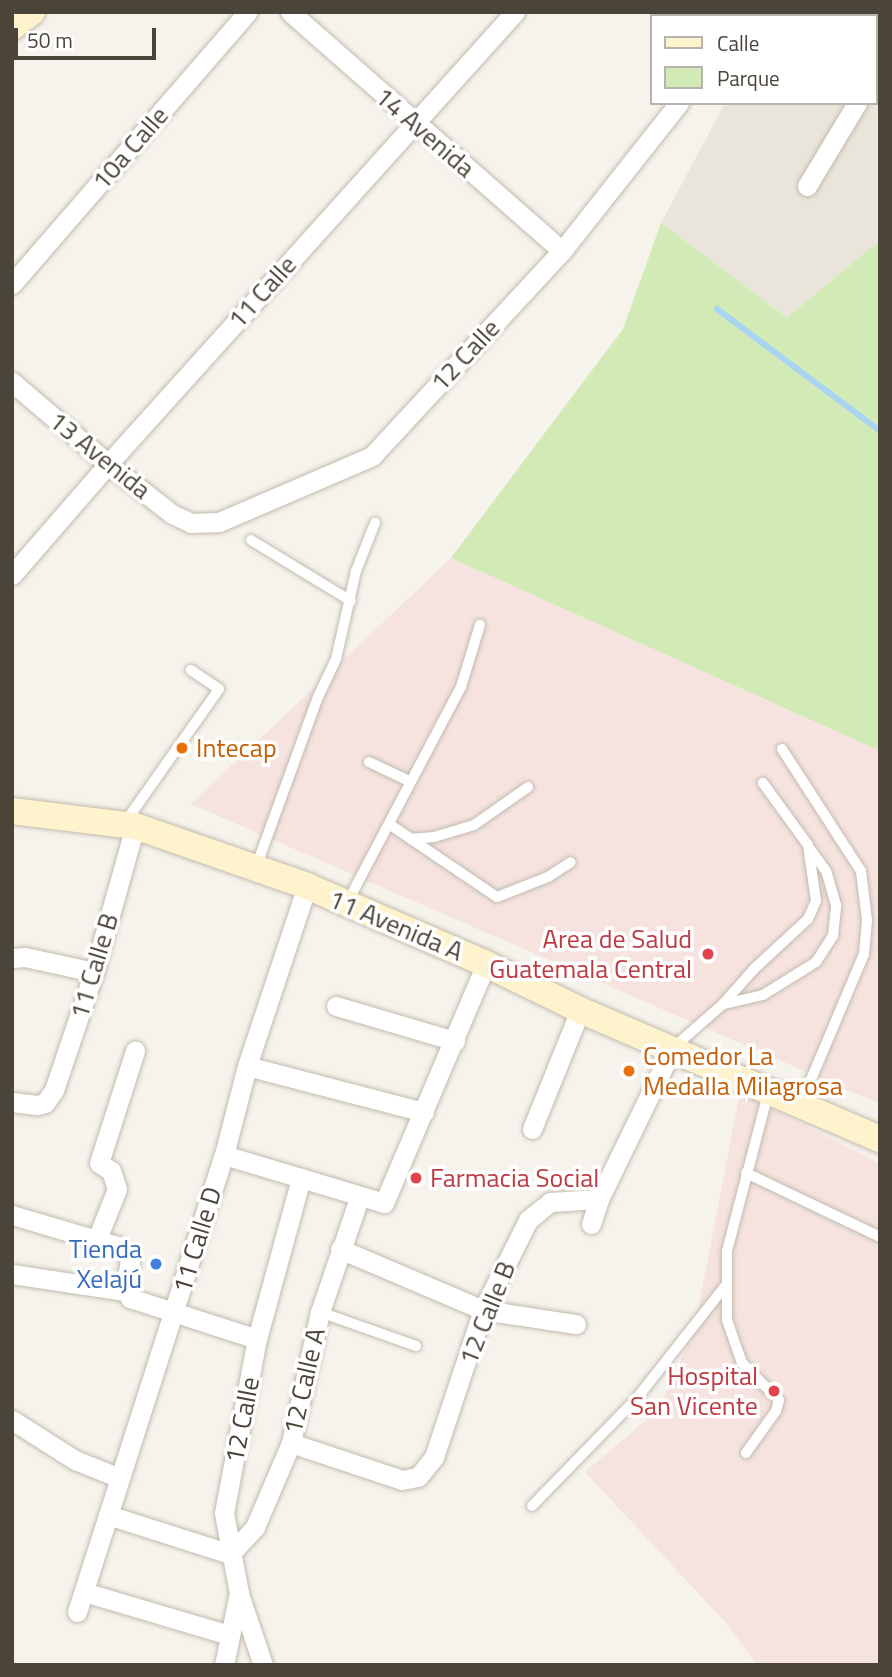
<!DOCTYPE html>
<meta charset="utf-8">
<style>
body{margin:0}
#map{position:relative;width:892px;height:1677px;overflow:hidden;background:#f6f3ec;font-family:"Titillium Web",sans-serif}
div>[style]{position:absolute}
.residential>*{inset:0;background:#eae5da}
.medical>*{inset:0;background:#f6e3e0}
.green>*{inset:0;background:#d2eab5}
.stream>*{height:6px;margin:-3px;padding:0 3px;transform-origin:3px;border-radius:3px;background:#a9d4f2}
.roads{filter:drop-shadow(0 0 2px #c2bbae) drop-shadow(0 0 2px #c2bbae)}
.lane>*{height:10px;margin:-5px;padding:0 5px;transform-origin:5px;border-radius:5px;background:#fff}
.street>*{height:19px;margin:-9.5px;padding:0 9.5px;transform-origin:9.5px;border-radius:9.5px;background:#fff}
.secondary>*{height:26px;margin:-13px;padding:0 13px;transform-origin:13px;border-radius:13px;background:#fff3cd}
.dots>*{width:19px;height:19px;translate:-50% -50%;box-sizing:border-box;border:4px solid #fff;border-radius:50%}
span{translate:-50% -50%;white-space:nowrap;text-align:center;line-height:1.15;-webkit-text-stroke:7px #fff;paint-order:stroke}
.street-label{font-size:26px;color:#4b4439}
.food-label{font-size:26px;color:#c56008}
.left{translate:0 -50%;text-align:left}
.health-label{font-size:26px;color:#be3a42}
.right{translate:-100% -50%;text-align:right}
.shop-label{font-size:26px;color:#366cbe}
.frame{position:absolute;inset:0;border:14px solid #4b4439;pointer-events:none}
.legend{position:absolute;left:650px;top:14px;width:228px;height:91px;box-sizing:border-box;background:#fff;border:2px solid #b7b4b0;margin:0;padding:9px 12px;list-style:none;font-size:21px;color:#4b4439}
.legend li{display:flex;align-items:center;gap:14px;height:35px}
.legend b{width:35px;border:2px solid #b7b4b0}
.scale{position:absolute;left:14px;top:28px;width:142px;height:32px;box-sizing:border-box;border:4px solid #4b4439;border-top:0;padding-left:9px;font-size:21px;line-height:24px;white-space:nowrap;color:#4b4439;-webkit-text-stroke:5px #fff;paint-order:stroke}
</style>
<div id="map">
<div class="residential">
<div style="clip-path:polygon(773px 12px,880px 12px,880px 240px,787px 318px,661px 223px,725px 103px,876px 103px,876px 16px,771px 16px)"></div>
</div>
<div class="medical">
<div style="clip-path:polygon(451px 558px,880px 751px,880px 1104px,191px 804px)"></div>
<div style="clip-path:polygon(740px 1092px,880px 1164px,880px 1665px,757px 1665px,726px 1623px,585px 1472px,658px 1410px,694px 1331px)"></div>
</div>
<div class="green">
<div style="clip-path:polygon(661px 223px,787px 318px,880px 240px,880px 751px,451px 558px,623px 329px)"></div>
</div>
<div class="stream">
<div style="left:717px;top:309px;width:204px;rotate:36.8deg"></div>
</div>
<div class="roads">
<div class="lane">
<div style="left:251px;top:540px;width:117px;rotate:31.4deg"></div>
<div style="left:782px;top:749px;width:145px;rotate:57.1deg"></div>
<div style="left:861px;top:871px;width:49px;rotate:83deg"></div>
<div style="left:867px;top:920px;width:34px;rotate:95deg"></div>
<div style="left:864px;top:954px;width:162px;rotate:112.9deg"></div>
<div style="left:369px;top:762px;width:44px;rotate:25.4deg"></div>
<div style="left:126px;top:821px;width:161px;rotate:-54.8deg"></div>
<div style="left:219px;top:689px;width:34px;rotate:-146deg"></div>
<div style="left:389px;top:824px;width:130px;rotate:34.1deg"></div>
<div style="left:497px;top:897px;width:55px;rotate:-21.4deg"></div>
<div style="left:548px;top:877px;width:27px;rotate:-33deg"></div>
<div style="left:411px;top:839px;width:23px;rotate:-5deg"></div>
<div style="left:434px;top:837px;width:42px;rotate:-16.7deg"></div>
<div style="left:474px;top:825px;width:66px;rotate:-35.1deg"></div>
<div style="left:256px;top:867px;width:181px;rotate:-70deg"></div>
<div style="left:318px;top:697px;width:42px;rotate:-64.7deg"></div>
<div style="left:336px;top:659px;width:90px;rotate:-77.2deg"></div>
<div style="left:356px;top:571px;width:52px;rotate:-68.4deg"></div>
<div style="left:347px;top:903px;width:244px;rotate:-62.2deg"></div>
<div style="left:461px;top:687px;width:65px;rotate:-73deg"></div>
<div style="left:724px;top:1004px;width:40px;rotate:-13deg"></div>
<div style="left:763px;top:995px;width:62px;rotate:-31.9deg"></div>
<div style="left:816px;top:962px;width:31px;rotate:-57deg"></div>
<div style="left:833px;top:936px;width:31px;rotate:-84deg"></div>
<div style="left:836px;top:905px;width:35px;rotate:-106deg"></div>
<div style="left:826px;top:871px;width:26px;rotate:-126deg"></div>
<div style="left:673px;top:1048px;width:67px;rotate:-41.3deg"></div>
<div style="left:723px;top:1004px;width:48px;rotate:-48.4deg"></div>
<div style="left:755px;top:968px;width:72px;rotate:-42.8deg"></div>
<div style="left:808px;top:919px;width:20px;rotate:-66deg"></div>
<div style="left:816px;top:901px;width:57px;rotate:-98.1deg"></div>
<div style="left:808px;top:845px;width:77px;rotate:-126deg"></div>
<div style="left:746px;top:1173px;width:148px;rotate:25.5deg"></div>
<div style="left:320px;top:1312px;width:102px;rotate:19.5deg"></div>
<div style="left:746px;top:1453px;width:52px;rotate:-54.5deg"></div>
<div style="left:776px;top:1411px;width:11px;rotate:-75deg"></div>
<div style="left:779px;top:1400px;width:52px;rotate:-135deg"></div>
<div style="left:742px;top:1363px;width:46px;rotate:-109.2deg"></div>
<div style="left:727px;top:1320px;width:69px;rotate:-90deg"></div>
<div style="left:727px;top:1251px;width:162px;rotate:-75.4deg"></div>
<div style="left:532px;top:1506px;width:151px;rotate:-45.8deg"></div>
<div style="left:637px;top:1398px;width:142px;rotate:-51.8deg"></div>
</div>
<div class="street">
<div style="left:290px;top:12px;width:362px;rotate:41.3deg"></div>
<div style="left:689px;top:16px;width:4px;rotate:-90deg"></div>
<div style="left:876px;top:79px;width:6px;rotate:-45deg"></div>
<div style="left:807px;top:186px;width:97px;rotate:-58.9deg"></div>
<div style="left:12px;top:284px;width:360px;rotate:-49.1deg"></div>
<div style="left:12px;top:382px;width:126px;rotate:40.5deg"></div>
<div style="left:108px;top:464px;width:81px;rotate:38deg"></div>
<div style="left:172px;top:514px;width:21px;rotate:25deg"></div>
<div style="left:191px;top:523px;width:28px;rotate:-2deg"></div>
<div style="left:219px;top:522px;width:167px;rotate:-23.3deg"></div>
<div style="left:372px;top:456px;width:280px;rotate:-47.2deg"></div>
<div style="left:562px;top:251px;width:189px;rotate:-51.7deg"></div>
<div style="left:12px;top:575px;width:147px;rotate:-49.1deg"></div>
<div style="left:108px;top:464px;width:608px;rotate:-48deg"></div>
<div style="left:12px;top:958px;width:13px;rotate:-4deg"></div>
<div style="left:25px;top:957px;width:71px;rotate:12.3deg"></div>
<div style="left:336px;top:1006px;width:124px;rotate:16.4deg"></div>
<div style="left:247px;top:1066px;width:183px;rotate:14.6deg"></div>
<div style="left:12px;top:1102px;width:25px;rotate:7deg"></div>
<div style="left:37px;top:1105px;width:8px;rotate:-14deg"></div>
<div style="left:45px;top:1103px;width:16px;rotate:-55deg"></div>
<div style="left:54px;top:1090px;width:125px;rotate:-71.3deg"></div>
<div style="left:94px;top:972px;width:152px;rotate:-74.3deg"></div>
<div style="left:532px;top:1129px;width:128px;rotate:-68deg"></div>
<div style="left:224px;top:1155px;width:167px;rotate:16.7deg"></div>
<div style="left:384px;top:1203px;width:260px;rotate:-66.9deg"></div>
<div style="left:12px;top:1215px;width:109px;rotate:16.4deg"></div>
<div style="left:117px;top:1246px;width:14px;rotate:39deg"></div>
<div style="left:128px;top:1255px;width:7px;rotate:74deg"></div>
<div style="left:130px;top:1262px;width:26px;rotate:103deg"></div>
<div style="left:124px;top:1287px;width:13px;rotate:61deg"></div>
<div style="left:130px;top:1298px;width:133px;rotate:17.9deg"></div>
<div style="left:591px;top:1224px;width:26px;rotate:-72deg"></div>
<div style="left:599px;top:1199px;width:167px;rotate:-64deg"></div>
<div style="left:97px;top:1239px;width:54px;rotate:-68.2deg"></div>
<div style="left:117px;top:1189px;width:19px;rotate:-108deg"></div>
<div style="left:111px;top:1171px;width:14px;rotate:-146deg"></div>
<div style="left:99px;top:1163px;width:118px;rotate:-72.2deg"></div>
<div style="left:340px;top:1249px;width:155px;rotate:23.1deg"></div>
<div style="left:483px;top:1310px;width:94px;rotate:8.6deg"></div>
<div style="left:12px;top:1274px;width:113px;rotate:8.6deg"></div>
<div style="left:12px;top:1420px;width:75px;rotate:32.4deg"></div>
<div style="left:75px;top:1460px;width:48px;rotate:21.8deg"></div>
<div style="left:291px;top:1443px;width:117px;rotate:18.4deg"></div>
<div style="left:402px;top:1480px;width:16px;rotate:-11deg"></div>
<div style="left:418px;top:1477px;width:26px;rotate:-51deg"></div>
<div style="left:434px;top:1457px;width:155px;rotate:-71.6deg"></div>
<div style="left:483px;top:1310px;width:101px;rotate:-63.4deg"></div>
<div style="left:528px;top:1220px;width:28px;rotate:-39deg"></div>
<div style="left:550px;top:1202px;width:49px;rotate:-3.5deg"></div>
<div style="left:108px;top:1515px;width:128px;rotate:17.7deg"></div>
<div style="left:230px;top:1554px;width:37px;rotate:-47deg"></div>
<div style="left:255px;top:1527px;width:91px;rotate:-66.8deg"></div>
<div style="left:291px;top:1443px;width:134px;rotate:-77.5deg"></div>
<div style="left:320px;top:1312px;width:120px;rotate:-71.1deg"></div>
<div style="left:84px;top:1592px;width:151px;rotate:16.5deg"></div>
<div style="left:239px;top:1594px;width:75px;rotate:71.3deg"></div>
<div style="left:77px;top:1612px;width:480px;rotate:-72.2deg"></div>
<div style="left:224px;top:1155px;width:92px;rotate:-75.5deg"></div>
<div style="left:247px;top:1066px;width:190px;rotate:-71.6deg"></div>
<div style="left:224px;top:1665px;width:74px;rotate:-78.2deg"></div>
<div style="left:239px;top:1593px;width:81px;rotate:-100.6deg"></div>
<div style="left:224px;top:1513px;width:177px;rotate:-79.3deg"></div>
<div style="left:257px;top:1339px;width:167px;rotate:-74.7deg"></div>
</div>
<div class="secondary">
<div style="left:12px;top:27px;width:25px;rotate:-37deg"></div>
<div style="left:12px;top:811px;width:124px;rotate:7deg"></div>
<div style="left:135px;top:826px;width:182px;rotate:19.2deg"></div>
<div style="left:307px;top:886px;width:195px;rotate:23.5deg"></div>
<div style="left:486px;top:964px;width:105px;rotate:26.1deg"></div>
<div style="left:580px;top:1010px;width:327px;rotate:23.3deg"></div>
</div>
</div>
<div class="dots">
<div style="left:182px;top:748px;background:#e8710a"></div>
<div style="left:708px;top:954px;background:#e0444e"></div>
<div style="left:629px;top:1071px;background:#e8710a"></div>
<div style="left:416px;top:1178px;background:#e0444e"></div>
<div style="left:156px;top:1264px;background:#3f7fe0"></div>
<div style="left:774px;top:1391px;background:#e0444e"></div>
</div>
<div class="street-label">
<span style="left:425px;top:132px;rotate:41deg">14 Avenida</span>
<span style="left:130px;top:148px;rotate:-49deg">10a Calle</span>
<span style="left:262px;top:292px;rotate:-48deg">11 Calle</span>
<span style="left:465px;top:355px;rotate:-47deg">12 Calle</span>
<span style="left:100px;top:455px;rotate:39deg">13 Avenida</span>
<span style="left:396px;top:925px;rotate:23deg">11 Avenida A</span>
<span style="left:94px;top:966px;rotate:-73deg">11 Calle B</span>
<span style="left:197px;top:1240px;rotate:-73deg">11 Calle D</span>
<span style="left:487px;top:1313px;rotate:-68deg">12 Calle B</span>
<span style="left:304px;top:1381px;rotate:-77deg">12 Calle A</span>
<span style="left:242px;top:1420px;rotate:-79deg">12 Calle</span>
</div>
<div class="food-label">
<span class="left" style="left:196px;top:748px">Intecap</span>
<span class="left" style="left:643px;top:1071px">Comedor La<br>Medalla Milagrosa</span>
</div>
<div class="health-label">
<span class="right" style="left:692px;top:954px">Area de Salud<br>Guatemala Central</span>
<span class="left" style="left:430px;top:1178px">Farmacia Social</span>
<span class="right" style="left:758px;top:1391px">Hospital<br>San Vicente</span>
</div>
<div class="shop-label">
<span class="right" style="left:142px;top:1264px">Tienda<br>Xelajú</span>
</div>
<div class="frame"></div>
<ul class="legend">
<li><b style="height:9px;background:#fff3cd"></b>Calle</li>
<li><b style="height:19px;background:#d2eab5"></b>Parque</li>
</ul>
<div class="scale">50 m</div>
</div>
